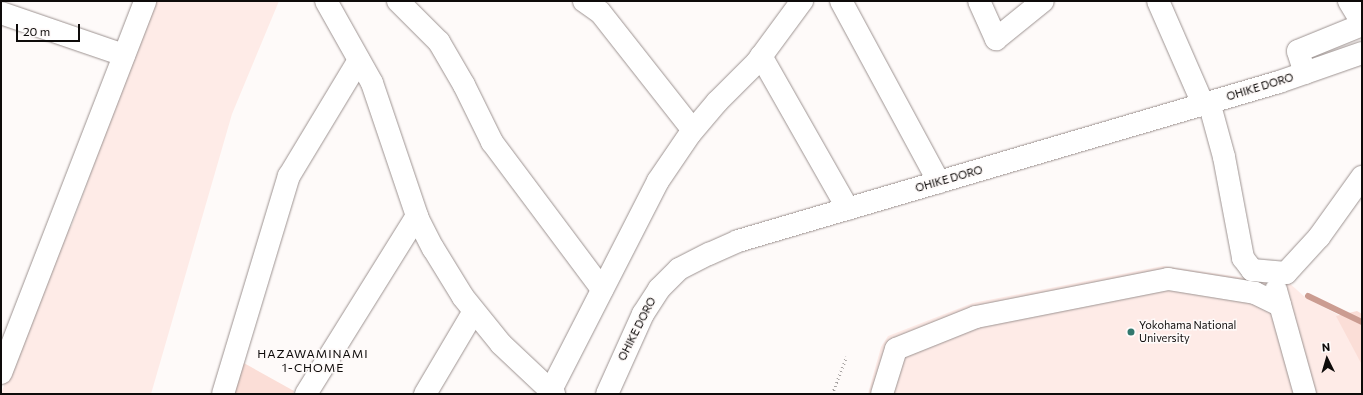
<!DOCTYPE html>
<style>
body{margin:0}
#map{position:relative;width:1363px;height:395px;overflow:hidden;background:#fefaf9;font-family:Commissioner,sans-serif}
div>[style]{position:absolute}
.built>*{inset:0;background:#feebe7}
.green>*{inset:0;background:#fbded7}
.stream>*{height:6px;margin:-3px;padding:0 3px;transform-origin:3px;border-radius:3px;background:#cb9c91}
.path>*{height:2.5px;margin-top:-1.25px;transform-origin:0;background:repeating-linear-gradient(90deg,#a9a5a4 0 1px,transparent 0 4px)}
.roads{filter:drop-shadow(0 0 1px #9d9391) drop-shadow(0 0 1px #9d9391)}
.minor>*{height:22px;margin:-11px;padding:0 11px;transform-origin:11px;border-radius:11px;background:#fff}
.dots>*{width:11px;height:11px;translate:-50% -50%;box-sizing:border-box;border:2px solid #fefaf9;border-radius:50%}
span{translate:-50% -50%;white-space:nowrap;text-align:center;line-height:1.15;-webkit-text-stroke:3px #fefaf9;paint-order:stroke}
.street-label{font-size:11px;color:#0e0b0a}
.poi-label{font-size:11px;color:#0e0b0a}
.left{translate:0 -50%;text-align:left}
.neighbourhood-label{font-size:12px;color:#0e0b0a;letter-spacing:1px}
.frame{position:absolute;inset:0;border:2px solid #0e0b0a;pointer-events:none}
.north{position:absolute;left:1307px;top:339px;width:40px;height:40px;-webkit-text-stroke:3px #fefaf9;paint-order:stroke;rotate:355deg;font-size:11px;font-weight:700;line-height:16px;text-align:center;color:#0e0b0a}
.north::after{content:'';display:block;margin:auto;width:14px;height:18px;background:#0e0b0a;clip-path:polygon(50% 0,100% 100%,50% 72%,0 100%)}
.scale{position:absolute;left:16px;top:24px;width:64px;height:18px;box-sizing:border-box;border:2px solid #0e0b0a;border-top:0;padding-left:5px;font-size:12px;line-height:14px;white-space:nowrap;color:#0e0b0a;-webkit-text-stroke:3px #fefaf9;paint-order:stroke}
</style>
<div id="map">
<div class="built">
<div style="clip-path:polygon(154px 1px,279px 1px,232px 114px,151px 394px,1px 394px,61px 226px,71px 227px)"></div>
<div style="clip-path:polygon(1163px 266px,1273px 282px,1288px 282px,1306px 298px,1362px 327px,1362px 394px,868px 394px,881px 347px,888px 336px,973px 303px)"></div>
</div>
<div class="green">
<div style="clip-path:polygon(1357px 311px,1362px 314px,1362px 365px,1336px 316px)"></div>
<div style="clip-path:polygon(242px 362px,294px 391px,293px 394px,233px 394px)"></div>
</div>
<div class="stream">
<div style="left:1308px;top:296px;width:60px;rotate:25.7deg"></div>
</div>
<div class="path">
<div style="left:832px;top:394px;width:40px;rotate:-69deg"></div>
</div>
<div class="roads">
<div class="minor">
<div style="left:326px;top:1px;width:94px;rotate:60.7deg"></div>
<div style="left:372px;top:83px;width:144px;rotate:71.3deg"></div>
<div style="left:418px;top:219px;width:33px;rotate:63deg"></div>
<div style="left:433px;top:248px;width:57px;rotate:58.5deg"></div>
<div style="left:463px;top:297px;width:60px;rotate:51deg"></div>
<div style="left:501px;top:344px;width:73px;rotate:43.3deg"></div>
<div style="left:398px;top:1px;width:58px;rotate:45deg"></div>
<div style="left:439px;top:42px;width:50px;rotate:59.8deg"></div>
<div style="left:464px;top:85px;width:64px;rotate:63.8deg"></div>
<div style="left:492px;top:142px;width:184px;rotate:53.2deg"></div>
<div style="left:584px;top:1px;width:19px;rotate:35deg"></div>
<div style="left:600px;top:12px;width:150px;rotate:51.8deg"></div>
<div style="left:841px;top:1px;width:206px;rotate:61.6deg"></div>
<div style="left:979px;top:1px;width:42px;rotate:65.9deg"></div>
<div style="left:996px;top:39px;width:60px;rotate:-39deg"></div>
<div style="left:1158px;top:1px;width:112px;rotate:66.4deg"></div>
<div style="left:1349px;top:1px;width:26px;rotate:59deg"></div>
<div style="left:1px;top:13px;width:130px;rotate:18.9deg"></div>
<div style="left:761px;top:56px;width:176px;rotate:60.4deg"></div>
<div style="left:1305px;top:73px;width:23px;rotate:-108deg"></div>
<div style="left:1298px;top:51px;width:69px;rotate:-22.1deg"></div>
<div style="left:1209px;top:102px;width:57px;rotate:74.7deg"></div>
<div style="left:1224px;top:157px;width:103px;rotate:79.3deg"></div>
<div style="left:1243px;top:258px;width:15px;rotate:53deg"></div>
<div style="left:1252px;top:270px;width:34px;rotate:5deg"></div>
<div style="left:1286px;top:273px;width:49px;rotate:-47.5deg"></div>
<div style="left:1319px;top:237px;width:74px;rotate:-54.4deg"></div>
<div style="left:1276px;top:290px;width:108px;rotate:74.4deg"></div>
<div style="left:1px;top:373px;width:399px;rotate:-68.8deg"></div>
<div style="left:223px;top:394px;width:228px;rotate:-73.2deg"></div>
<div style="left:289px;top:176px;width:135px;rotate:-58.9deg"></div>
<div style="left:306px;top:394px;width:210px;rotate:-58.1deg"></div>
<div style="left:425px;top:394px;width:96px;rotate:-59.4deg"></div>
<div style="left:549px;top:394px;width:239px;rotate:-62.9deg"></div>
<div style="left:658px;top:181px;width:57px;rotate:-55.8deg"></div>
<div style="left:690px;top:134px;width:42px;rotate:-49.8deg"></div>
<div style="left:717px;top:102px;width:57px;rotate:-45deg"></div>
<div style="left:757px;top:62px;width:76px;rotate:-53.6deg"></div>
<div style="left:607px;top:394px;width:88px;rotate:-65.8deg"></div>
<div style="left:643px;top:314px;width:30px;rotate:-57deg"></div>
<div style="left:659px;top:289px;width:28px;rotate:-45deg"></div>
<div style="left:679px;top:269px;width:34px;rotate:-27deg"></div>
<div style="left:709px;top:254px;width:32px;rotate:-24deg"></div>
<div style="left:738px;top:241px;width:564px;rotate:-16.38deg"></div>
<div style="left:1279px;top:82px;width:88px;rotate:-19.3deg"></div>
<div style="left:882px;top:394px;width:47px;rotate:-72.7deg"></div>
<div style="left:896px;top:349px;width:86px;rotate:-21.8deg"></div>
<div style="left:976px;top:317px;width:196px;rotate:-11.2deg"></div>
<div style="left:1168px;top:279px;width:88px;rotate:9.1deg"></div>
<div style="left:1255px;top:293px;width:28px;rotate:26deg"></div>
</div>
</div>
<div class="dots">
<div style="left:1131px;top:332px;background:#31786e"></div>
</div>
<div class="street-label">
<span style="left:1260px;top:87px;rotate:-17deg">OHIKE DORO</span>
<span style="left:949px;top:179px;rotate:-16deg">OHIKE DORO</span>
<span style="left:637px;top:329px;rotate:-63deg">OHIKE DORO</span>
</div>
<div class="poi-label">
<span class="left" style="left:1139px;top:332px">Yokohama National<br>University</span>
</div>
<div class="neighbourhood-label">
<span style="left:313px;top:361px">HAZAWAMINAMI<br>1-CHOME</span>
</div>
<div class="frame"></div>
<div class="north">N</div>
<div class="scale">20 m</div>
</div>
